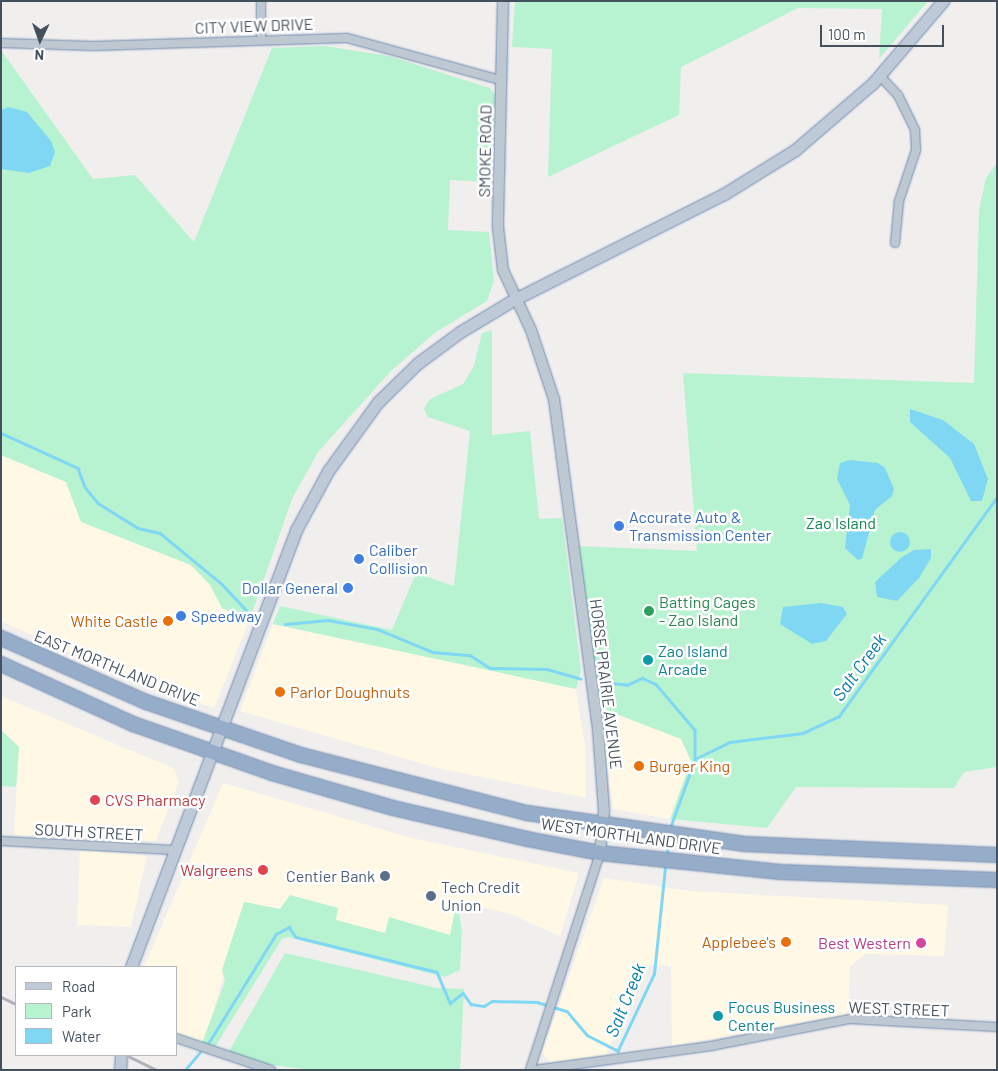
<!DOCTYPE html>
<style>
body{margin:0}
#map{position:relative;width:998px;height:1071px;overflow:hidden;background:#f1eeee;font-family:Barlow,sans-serif}
div>[style]{position:absolute}
.commercial>*{inset:0;background:#fef8e5}
.green>*{inset:0;background:#b8f3d1}
.water>*{inset:0;background:#80d7f4}
.round{border-radius:50%}
.stream>*{height:2.5px;margin:-1.25px;padding:0 1.25px;transform-origin:1.25px;border-radius:1.25px;background:#80d7f4}
.roads{filter:drop-shadow(0 0 1px #6c89ae) drop-shadow(0 0 1px #6c89ae)}
.minor>*{height:8px;margin:-4px;padding:0 4px;transform-origin:4px;border-radius:4px;background:#bdc8d2}
.tertiary>*{height:10px;margin:-5px;padding:0 5px;transform-origin:5px;border-radius:5px;background:#bdc8d2}
.secondary>*{height:11px;margin:-5.5px;padding:0 5.5px;transform-origin:5.5px;border-radius:5.5px;background:#bfcad9}
.trunk>*{height:14px;margin:-7px;padding:0 7px;transform-origin:7px;border-radius:7px;background:#96adc9}
.rail>*{height:2.5px;margin:-1.25px;padding:0 1.25px;transform-origin:1.25px;border-radius:1.25px;background:#b0b3b9}
.dots>*{width:14px;height:14px;translate:-50% -50%;box-sizing:border-box;border:2px solid #fff;border-radius:50%}
span{translate:-50% -50%;white-space:nowrap;text-align:center;line-height:1.15;-webkit-text-stroke:5px #fff;paint-order:stroke}
.street-label{font-size:16px;color:#44515d}
.shop-label{font-size:16px;color:#366cbe}
.left{translate:0 -50%;text-align:left}
.right{translate:-100% -50%;text-align:right}
.park-label{font-size:16px;color:#0e864f}
.leisure-label{font-size:16px;color:#27864d}
.food-label{font-size:16px;color:#c56008}
.culture-label{font-size:16px;color:#0d838f}
.health-label{font-size:16px;color:#be3a42}
.service-label{font-size:16px;color:#4e5e75}
.hotel-label{font-size:16px;color:#b23c85}
.water-label{font-size:18px;color:#027ba5;font-style:italic}
.frame{position:absolute;inset:0;border:2px solid #44515d;pointer-events:none}
.legend{position:absolute;left:15px;top:966px;width:162px;height:90px;box-sizing:border-box;background:#fff;border:1px solid #b4b9be;margin:0;padding:6px 9px;list-style:none;font-size:15px;color:#44515d}
.legend li{display:flex;align-items:center;gap:10px;height:25px}
.legend b{width:25px;border:1px solid #b4b9be}
.north{position:absolute;left:15px;top:15px;width:50px;height:50px;-webkit-text-stroke:4px #fff;paint-order:stroke;rotate:183deg;font-size:14px;font-weight:700;line-height:20px;text-align:center;color:#44515d}
.north::after{content:'';display:block;margin:auto;width:18px;height:22px;background:#44515d;clip-path:polygon(50% 0,100% 100%,50% 72%,0 100%)}
.scale{position:absolute;left:820px;top:25px;width:124px;height:22px;box-sizing:border-box;border:2px solid #44515d;border-top:0;padding-left:6px;font-size:15px;line-height:18px;white-space:nowrap;color:#44515d;-webkit-text-stroke:4px #fff;paint-order:stroke}
</style>
<div id="map">
<div class="commercial">
<div style="clip-path:polygon(1px 455px,66px 482px,81px 522px,191px 565px,210px 585px,222px 608px,250px 619px,214px 708px,137px 684px,1px 621px)"></div>
<div style="clip-path:polygon(273px 624px,576px 689px,585px 746px,586px 798px,437px 768px,240px 711px)"></div>
<div style="clip-path:polygon(1px 696px,173px 768px,179px 781px,156px 841px,14px 835px,19px 747px,1px 730px)"></div>
<div style="clip-path:polygon(598px 707px,681px 739px,691px 761px,670px 819px,613px 809px)"></div>
<div style="clip-path:polygon(223px 783px,412px 838px,579px 873px,560px 936px,508px 913px,457px 902px,450px 935px,390px 918px,385px 934px,335px 920px,338px 908px,290px 895px,280px 909px,244px 902px,207px 1034px,202px 1043px,176px 1032px,176px 967px,144px 967px)"></div>
<div style="clip-path:polygon(80px 850px,147px 856px,131px 927px,77px 925px)"></div>
<div style="clip-path:polygon(604px 878px,690px 891px,948px 905px,944px 956px,866px 954px,850px 966px,848px 1014px,672px 1046px,671px 966px,650px 965px,606px 1055px,550px 1063px,542px 1052px)"></div>
</div>
<div class="green">
<div style="clip-path:polygon(515px 1px,928px 1px,879px 59px,882px 9px,798px 8px,681px 67px,679px 115px,548px 177px,552px 49px,512px 47px)"></div>
<div style="clip-path:polygon(325px 46px,389px 56px,490px 88px,495px 95px,491px 182px,450px 180px,448px 230px,489px 232px,494px 280px,487px 301px,436px 332px,391px 371px,318px 452px,292px 499px,250px 619px,222px 608px,210px 585px,191px 565px,81px 522px,66px 482px,1px 455px,1px 50px,93px 179px,135px 175px,194px 242px,272px 48px)"></div>
<div style="clip-path:polygon(997px 163px,997px 767px,964px 772px,954px 788px,796px 787px,767px 828px,670px 819px,691px 761px,681px 739px,598px 707px,578px 546px,697px 551px,683px 373px,974px 383px,979px 210px,986px 178px)"></div>
<div style="clip-path:polygon(492px 330px,492px 435px,530px 431px,539px 519px,562px 518px,581px 671px,576px 689px,273px 624px,280px 606px,392px 630px,416px 573px,454px 586px,470px 431px,428px 417px,424px 409px,430px 399px,463px 384px,474px 366px,482px 333px)"></div>
<div style="clip-path:polygon(1px 730px,19px 747px,16px 787px,1px 786px)"></div>
<div style="clip-path:polygon(290px 895px,338px 908px,336px 920px,385px 933px,389px 917px,450px 935px,457px 901px,462px 931px,460px 970px,444px 977px,288px 937px,282px 939px,215px 1047px,202px 1043px,225px 981px,222px 970px,244px 902px,280px 909px)"></div>
<div style="clip-path:polygon(285px 953px,437px 988px,464px 989px,460px 1070px,311px 1070px,264px 1064px,228px 1053px)"></div>
</div>
<div class="water">
<div style="clip-path:polygon(9px 107px,27px 112px,51px 141px,55px 152px,50px 166px,29px 173px,1px 169px,1px 110px)"></div>
<div style="clip-path:polygon(910px 409px,943px 420px,974px 444px,988px 479px,982px 501px,971px 501px,950px 458px,910px 422px)"></div>
<div style="clip-path:polygon(850px 460px,878px 463px,885px 468px,894px 489px,892px 496px,875px 510px,862px 559px,858px 560px,845px 548px,850px 505px,837px 479px,840px 463px)"></div>
<div class="round" style="left:890px;top:532px;width:20px;height:20px"></div>
<div style="clip-path:polygon(931px 549px,931px 558px,919px 578px,897px 601px,877px 597px,875px 582px,902px 557px,914px 550px)"></div>
<div style="clip-path:polygon(821px 603px,843px 607px,847px 614px,826px 641px,812px 644px,780px 624px,783px 607px)"></div>
</div>
<div class="stream">
<div style="left:1px;top:433px;width:85px;rotate:24.4deg"></div>
<div style="left:78px;top:468px;width:20px;rotate:70deg"></div>
<div style="left:85px;top:487px;width:21px;rotate:51deg"></div>
<div style="left:98px;top:503px;width:47px;rotate:32deg"></div>
<div style="left:138px;top:528px;width:23px;rotate:13deg"></div>
<div style="left:160px;top:533px;width:80px;rotate:39.4deg"></div>
<div style="left:222px;top:584px;width:35px;rotate:47deg"></div>
<div style="left:285px;top:624px;width:43px;rotate:-5.3deg"></div>
<div style="left:328px;top:620px;width:50px;rotate:10.4deg"></div>
<div style="left:377px;top:629px;width:61px;rotate:22.3deg"></div>
<div style="left:433px;top:652px;width:37px;rotate:5deg"></div>
<div style="left:470px;top:655px;width:24px;rotate:33deg"></div>
<div style="left:490px;top:668px;width:57px;rotate:1deg"></div>
<div style="left:547px;top:669px;width:35px;rotate:16deg"></div>
<div style="left:604px;top:682px;width:23px;rotate:7deg"></div>
<div style="left:627px;top:685px;width:17px;rotate:-25deg"></div>
<div style="left:642px;top:678px;width:15px;rotate:23deg"></div>
<div style="left:656px;top:684px;width:60px;rotate:49.7deg"></div>
<div style="left:695px;top:730px;width:29px;rotate:90deg"></div>
<div style="left:670px;top:828px;width:73px;rotate:-70.1deg"></div>
<div style="left:695px;top:759px;width:39px;rotate:-26deg"></div>
<div style="left:730px;top:742px;width:74px;rotate:-7deg"></div>
<div style="left:803px;top:733px;width:40px;rotate:-25deg"></div>
<div style="left:839px;top:716px;width:270px;rotate:-54.2deg"></div>
<div style="left:667px;top:852px;width:8px;rotate:-83deg"></div>
<div style="left:209px;top:1042px;width:127px;rotate:-58.2deg"></div>
<div style="left:276px;top:934px;width:15px;rotate:-28deg"></div>
<div style="left:289px;top:927px;width:12px;rotate:55deg"></div>
<div style="left:296px;top:937px;width:145px;rotate:13.9deg"></div>
<div style="left:437px;top:972px;width:34px;rotate:67deg"></div>
<div style="left:450px;top:1003px;width:16px;rotate:-38deg"></div>
<div style="left:463px;top:993px;width:14px;rotate:54deg"></div>
<div style="left:471px;top:1004px;width:13px;rotate:9deg"></div>
<div style="left:484px;top:1006px;width:9px;rotate:-32deg"></div>
<div style="left:492px;top:1001px;width:45px;rotate:1.3deg"></div>
<div style="left:537px;top:1002px;width:31px;rotate:17deg"></div>
<div style="left:567px;top:1011px;width:31px;rotate:50deg"></div>
<div style="left:587px;top:1035px;width:35px;rotate:27deg"></div>
<div style="left:618px;top:1050px;width:84px;rotate:-64.7deg"></div>
<div style="left:654px;top:974px;width:107px;rotate:-84.1deg"></div>
<div style="left:1px;top:1069px;width:1px;rotate:45deg"></div>
<div style="left:185px;top:1070px;width:23px;rotate:-50deg"></div>
</div>
<div class="roads">
<div class="minor">
<div style="left:261px;top:40px;width:39px;rotate:-90deg"></div>
<div style="left:1px;top:43px;width:92px;rotate:1.9deg"></div>
<div style="left:93px;top:46px;width:254px;rotate:-1.8deg"></div>
<div style="left:347px;top:38px;width:160px;rotate:15.3deg"></div>
<div style="left:880px;top:76px;width:26px;rotate:47deg"></div>
<div style="left:898px;top:95px;width:39px;rotate:64deg"></div>
<div style="left:915px;top:130px;width:20px;rotate:87deg"></div>
<div style="left:916px;top:150px;width:54px;rotate:108.4deg"></div>
<div style="left:899px;top:201px;width:42px;rotate:95.4deg"></div>
<div style="left:1px;top:841px;width:174px;rotate:3deg"></div>
<div style="left:176px;top:1038px;width:100px;rotate:18.6deg"></div>
<div style="left:530px;top:1070px;width:228px;rotate:-72.1deg"></div>
<div style="left:534px;top:1070px;width:179px;rotate:-7.7deg"></div>
<div style="left:711px;top:1046px;width:142px;rotate:-11deg"></div>
<div style="left:850px;top:1019px;width:147px;rotate:3.1deg"></div>
</div>
<div class="tertiary">
<div style="left:503px;top:1px;width:226px;rotate:91.3deg"></div>
<div style="left:498px;top:227px;width:43px;rotate:83.4deg"></div>
<div style="left:503px;top:270px;width:66px;rotate:65deg"></div>
<div style="left:531px;top:330px;width:73px;rotate:71.6deg"></div>
<div style="left:554px;top:399px;width:333px;rotate:82.4deg"></div>
<div style="left:598px;top:729px;width:82px;rotate:85.8deg"></div>
<div style="left:604px;top:811px;width:42px;rotate:95.4deg"></div>
</div>
<div class="secondary">
<div style="left:131px;top:967px;width:467px;rotate:-69.3deg"></div>
<div style="left:296px;top:530px;width:67px;rotate:-61.5deg"></div>
<div style="left:328px;top:471px;width:85px;rotate:-54.1deg"></div>
<div style="left:378px;top:402px;width:56px;rotate:-44.3deg"></div>
<div style="left:418px;top:363px;width:52px;rotate:-36.4deg"></div>
<div style="left:460px;top:332px;width:64px;rotate:-31deg"></div>
<div style="left:515px;top:299px;width:234px;rotate:-26.7deg"></div>
<div style="left:724px;top:194px;width:84px;rotate:-31.8deg"></div>
<div style="left:795px;top:150px;width:103px;rotate:-40.7deg"></div>
<div style="left:873px;top:83px;width:108px;rotate:-49.5deg"></div>
<div style="left:120px;top:1070px;width:15px;rotate:-86deg"></div>
</div>
<div class="trunk">
<div style="left:1px;top:638px;width:158px;rotate:23.8deg"></div>
<div style="left:146px;top:702px;width:164px;rotate:18.9deg"></div>
<div style="left:301px;top:755px;width:233px;rotate:14.4deg"></div>
<div style="left:527px;top:813px;width:220px;rotate:8.1deg"></div>
<div style="left:745px;top:844px;width:252px;rotate:2.5deg"></div>
<div style="left:1px;top:664px;width:145px;rotate:24.4deg"></div>
<div style="left:133px;top:724px;width:147px;rotate:19.4deg"></div>
<div style="left:272px;top:773px;width:126px;rotate:16.1deg"></div>
<div style="left:393px;top:808px;width:138px;rotate:13deg"></div>
<div style="left:527px;top:839px;width:74px;rotate:10.9deg"></div>
<div style="left:600px;top:853px;width:181px;rotate:6deg"></div>
<div style="left:780px;top:872px;width:217px;rotate:2.1deg"></div>
</div>
</div>
<div class="rail">
<div style="left:1px;top:997px;width:17px;rotate:25deg"></div>
<div style="left:126px;top:1055px;width:34px;rotate:26deg"></div>
</div>
<div class="dots">
<div style="left:619px;top:526px;background:#3f7fe0"></div>
<div style="left:359px;top:559px;background:#3f7fe0"></div>
<div style="left:348px;top:588px;background:#3f7fe0"></div>
<div style="left:649px;top:611px;background:#2e9e5b"></div>
<div style="left:181px;top:616px;background:#3f7fe0"></div>
<div style="left:168px;top:621px;background:#e8710a"></div>
<div style="left:648px;top:660px;background:#0f9aa8"></div>
<div style="left:280px;top:692px;background:#e8710a"></div>
<div style="left:639px;top:766px;background:#e8710a"></div>
<div style="left:95px;top:800px;background:#e0444e"></div>
<div style="left:263px;top:870px;background:#e0444e"></div>
<div style="left:385px;top:876px;background:#5c6f8a"></div>
<div style="left:431px;top:896px;background:#5c6f8a"></div>
<div style="left:786px;top:942px;background:#e8710a"></div>
<div style="left:921px;top:943px;background:#d1479c"></div>
<div style="left:718px;top:1016px;background:#0f9aa8"></div>
</div>
<div class="street-label">
<span style="left:254px;top:26px;rotate:-2deg">CITY VIEW DRIVE</span>
<span style="left:485px;top:151px;rotate:-89deg">SMOKE ROAD</span>
<span style="left:117px;top:668px;rotate:22deg">EAST MORTHLAND DRIVE</span>
<span style="left:606px;top:684px;rotate:83deg">HORSE PRAIRIE AVENUE</span>
<span style="left:89px;top:832px;rotate:3deg">SOUTH STREET</span>
<span style="left:631px;top:836px;rotate:8deg">WEST MORTHLAND DRIVE</span>
<span style="left:899px;top:1009px;rotate:2deg">WEST STREET</span>
</div>
<div class="shop-label">
<span class="left" style="left:629px;top:526px">Accurate Auto &amp;<br>Transmission Center</span>
<span class="left" style="left:369px;top:559px">Caliber<br>Collision</span>
<span class="right" style="left:338px;top:588px">Dollar General</span>
<span class="left" style="left:191px;top:616px">Speedway</span>
</div>
<div class="park-label">
<span style="left:841px;top:523px">Zao Island</span>
</div>
<div class="leisure-label">
<span class="left" style="left:659px;top:611px">Batting Cages<br>- Zao Island</span>
</div>
<div class="food-label">
<span class="right" style="left:158px;top:621px">White Castle</span>
<span class="left" style="left:290px;top:692px">Parlor Doughnuts</span>
<span class="left" style="left:649px;top:766px">Burger King</span>
<span class="right" style="left:776px;top:942px">Applebee's</span>
</div>
<div class="culture-label">
<span class="left" style="left:658px;top:660px">Zao Island<br>Arcade</span>
<span class="left" style="left:728px;top:1016px">Focus Business<br>Center</span>
</div>
<div class="health-label">
<span class="left" style="left:105px;top:800px">CVS Pharmacy</span>
<span class="right" style="left:253px;top:870px">Walgreens</span>
</div>
<div class="service-label">
<span class="right" style="left:375px;top:876px">Centier Bank</span>
<span class="left" style="left:441px;top:896px">Tech Credit<br>Union</span>
</div>
<div class="hotel-label">
<span class="right" style="left:911px;top:943px">Best Western</span>
</div>
<div class="water-label">
<span style="left:859px;top:667px;rotate:-54deg">Salt Creek</span>
<span style="left:625px;top:1000px;rotate:-68deg">Salt Creek</span>
</div>
<div class="frame"></div>
<ul class="legend">
<li><b style="height:6px;background:#bfcad9"></b>Road</li>
<li><b style="height:14px;background:#b8f3d1"></b>Park</li>
<li><b style="height:14px;background:#80d7f4"></b>Water</li>
</ul>
<div class="north">N</div>
<div class="scale">100 m</div>
</div>
